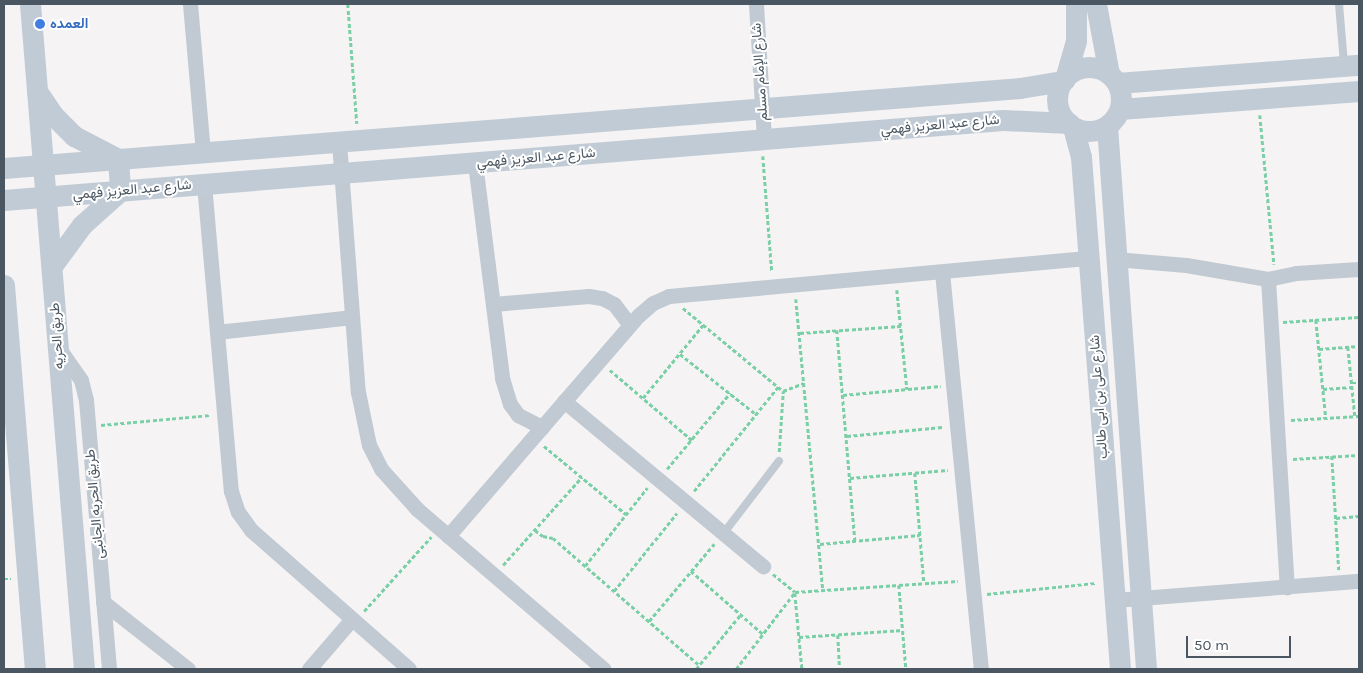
<!DOCTYPE html>
<meta charset="utf-8">
<style>
body{margin:0}
#map{position:relative;width:1363px;height:673px;overflow:hidden;background:#f5f3f3;font-family:Karla,Vazirmatn,sans-serif}
div>[style]{position:absolute}
.path>*{height:2.5px;margin-top:-1.25px;transform-origin:0;background:repeating-linear-gradient(90deg,#7ad0a6 0 4px,transparent 0 6.5px)}
.lane>*{height:8px;margin:-4px;padding:0 4px;transform-origin:4px;border-radius:4px;background:#c1cad2}
.street>*{height:15px;margin:-7.5px;padding:0 7.5px;transform-origin:7.5px;border-radius:7.5px;background:#c1cad2}
.secondary>*{height:21px;margin:-10.5px;padding:0 10.5px;transform-origin:10.5px;border-radius:10.5px;background:#c1cbd6}
.secondary>.ring{margin:-10.5px;padding:0;box-sizing:content-box;background:none;border:21px solid #c1cbd6;border-radius:50%}
.dots>*{width:14px;height:14px;translate:-50% -50%;box-sizing:border-box;border:2px solid #fff;border-radius:50%}
span{translate:-50% -50%;white-space:nowrap;text-align:center;line-height:1.15;-webkit-text-stroke:4px #fff;paint-order:stroke}
.shop-label{font-size:14px;color:#366cbe;font-weight:700}
.left{translate:0 -50%;text-align:left}
.street-label{font-size:14px;color:#4a5661}
.frame{position:absolute;inset:0;border:5px solid #4a5661;pointer-events:none}
.scale{position:absolute;left:1186px;top:636px;width:105px;height:22px;box-sizing:border-box;border:2px solid #4a5661;border-top:0;padding-left:6px;font-size:15px;line-height:18px;white-space:nowrap;color:#4a5661;-webkit-text-stroke:4px #fff;paint-order:stroke}
</style>
<div id="map">
<div class="path">
<div style="left:348px;top:4px;width:120px;rotate:85.7deg"></div>
<div style="left:1260px;top:115px;width:150px;rotate:84.6deg"></div>
<div style="left:763px;top:156px;width:117px;rotate:85.6deg"></div>
<div style="left:897px;top:290px;width:100px;rotate:84.2deg"></div>
<div style="left:796px;top:299px;width:292px;rotate:84.7deg"></div>
<div style="left:683px;top:308px;width:130px;rotate:39.7deg"></div>
<div style="left:783px;top:391px;width:22px;rotate:-21deg"></div>
<div style="left:1316px;top:320px;width:99px;rotate:84.2deg"></div>
<div style="left:1283px;top:322px;width:76px;rotate:-3.8deg"></div>
<div style="left:837px;top:330px;width:212px;rotate:85.1deg"></div>
<div style="left:800px;top:333px;width:101px;rotate:-4deg"></div>
<div style="left:1348px;top:347px;width:69px;rotate:84.2deg"></div>
<div style="left:1319px;top:349px;width:40px;rotate:-4.3deg"></div>
<div style="left:680px;top:354px;width:97px;rotate:38.3deg"></div>
<div style="left:610px;top:370px;width:108px;rotate:40.5deg"></div>
<div style="left:1352px;top:383px;width:7px"></div>
<div style="left:1323px;top:389px;width:29px;rotate:-4deg"></div>
<div style="left:843px;top:395px;width:98px;rotate:-5.2deg"></div>
<div style="left:643px;top:398px;width:94px;rotate:-50.6deg"></div>
<div style="left:1291px;top:420px;width:68px;rotate:-3.4deg"></div>
<div style="left:101px;top:425px;width:109px;rotate:-5.2deg"></div>
<div style="left:847px;top:436px;width:96px;rotate:-5.4deg"></div>
<div style="left:544px;top:446px;width:107px;rotate:39.7deg"></div>
<div style="left:779px;top:452px;width:61px;rotate:-86.2deg"></div>
<div style="left:1332px;top:456px;width:114px;rotate:86.5deg"></div>
<div style="left:1293px;top:459px;width:66px;rotate:-3.5deg"></div>
<div style="left:667px;top:469px;width:99px;rotate:-50.3deg"></div>
<div style="left:915px;top:473px;width:110px;rotate:85.3deg"></div>
<div style="left:850px;top:478px;width:98px;rotate:-4.7deg"></div>
<div style="left:694px;top:491px;width:134px;rotate:-51.1deg"></div>
<div style="left:1336px;top:518px;width:23px;rotate:-5deg"></div>
<div style="left:535px;top:530px;width:10px;rotate:37deg"></div>
<div style="left:543px;top:536px;width:10px;rotate:11deg"></div>
<div style="left:553px;top:538px;width:194px;rotate:41deg"></div>
<div style="left:820px;top:544px;width:100px;rotate:-5.1deg"></div>
<div style="left:503px;top:565px;width:118px;rotate:-48.1deg"></div>
<div style="left:585px;top:566px;width:100px;rotate:-51.5deg"></div>
<div style="left:691px;top:571px;width:96px;rotate:41.2deg"></div>
<div style="left:773px;top:574px;width:28px;rotate:39deg"></div>
<div style="left:795px;top:592px;width:163px;rotate:-3.9deg"></div>
<div style="left:4px;top:579px;width:7px"></div>
<div style="left:899px;top:585px;width:84px;rotate:85.2deg"></div>
<div style="left:614px;top:591px;width:100px;rotate:-51.1deg"></div>
<div style="left:795px;top:593px;width:76px;rotate:84.7deg"></div>
<div style="left:987px;top:594px;width:110px;rotate:-5.8deg"></div>
<div style="left:364px;top:611px;width:100px;rotate:-47.8deg"></div>
<div style="left:649px;top:621px;width:101px;rotate:-49.8deg"></div>
<div style="left:838px;top:635px;width:34px;rotate:87deg"></div>
<div style="left:799px;top:637px;width:104px;rotate:-3.9deg"></div>
<div style="left:696px;top:669px;width:71px;rotate:-50.7deg"></div>
<div style="left:736px;top:669px;width:97px;rotate:-52.5deg"></div>
</div>
<div class="lane">
<div style="left:1339px;top:4px;width:60px;rotate:85.2deg"></div>
<div style="left:723px;top:534px;width:92px;rotate:-52.5deg"></div>
</div>
<div class="street">
<div style="left:190px;top:4px;width:149px;rotate:85deg"></div>
<div style="left:756px;top:4px;width:136px;rotate:86.6deg"></div>
<div style="left:339px;top:142px;width:251px;rotate:85.7deg"></div>
<div style="left:358px;top:392px;width:54px;rotate:78.3deg"></div>
<div style="left:369px;top:445px;width:27px;rotate:63deg"></div>
<div style="left:381px;top:469px;width:54px;rotate:48deg"></div>
<div style="left:417px;top:509px;width:246px;rotate:40.6deg"></div>
<div style="left:475px;top:163px;width:217px;rotate:82.8deg"></div>
<div style="left:502px;top:378px;width:27px;rotate:73deg"></div>
<div style="left:510px;top:404px;width:14px;rotate:54deg"></div>
<div style="left:518px;top:415px;width:27px;rotate:27deg"></div>
<div style="left:204px;top:184px;width:308px;rotate:85deg"></div>
<div style="left:231px;top:491px;width:22px;rotate:72deg"></div>
<div style="left:238px;top:512px;width:22px;rotate:54deg"></div>
<div style="left:251px;top:530px;width:210px;rotate:41.3deg"></div>
<div style="left:1115px;top:259px;width:71px;rotate:4.8deg"></div>
<div style="left:1186px;top:265px;width:83px;rotate:9.7deg"></div>
<div style="left:1268px;top:279px;width:29px;rotate:-12deg"></div>
<div style="left:1296px;top:273px;width:63px;rotate:-3.6deg"></div>
<div style="left:942px;top:272px;width:399px;rotate:84.4deg"></div>
<div style="left:1268px;top:279px;width:309px;rotate:86.5deg"></div>
<div style="left:493px;top:304px;width:96px;rotate:-4.8deg"></div>
<div style="left:589px;top:296px;width:13px;rotate:9deg"></div>
<div style="left:602px;top:298px;width:13px;rotate:27deg"></div>
<div style="left:614px;top:304px;width:26px;rotate:53deg"></div>
<div style="left:217px;top:332px;width:136px;rotate:-6.3deg"></div>
<div style="left:58px;top:347px;width:40px;rotate:55.1deg"></div>
<div style="left:81px;top:380px;width:21px;rotate:76deg"></div>
<div style="left:86px;top:400px;width:270px;rotate:85.1deg"></div>
<div style="left:564px;top:401px;width:259px;rotate:39.7deg"></div>
<div style="left:448px;top:536px;width:292px;rotate:-49.2deg"></div>
<div style="left:639px;top:315px;width:18px;rotate:-41deg"></div>
<div style="left:653px;top:303px;width:17px;rotate:-24deg"></div>
<div style="left:669px;top:296px;width:422px;rotate:-5.2deg"></div>
<div style="left:1115px;top:600px;width:245px;rotate:-4.5deg"></div>
<div style="left:103px;top:602px;width:108px;rotate:38.2deg"></div>
<div style="left:309px;top:669px;width:66px;rotate:-49.3deg"></div>
</div>
<div class="secondary">
<div style="left:30px;top:4px;width:667px;rotate:85.36deg"></div>
<div style="left:1096px;top:4px;width:71px;rotate:79.5deg"></div>
<div class="ring" style="left:1057px;top:67px;width:43px;height:43px"></div>
<div style="left:1065px;top:79px;width:40px;rotate:-74deg"></div>
<div style="left:1076px;top:41px;width:37px;rotate:-90deg"></div>
<div style="left:1117px;top:83px;width:243px;rotate:-4.3deg"></div>
<div style="left:37px;top:91px;width:29px;rotate:56deg"></div>
<div style="left:53px;top:115px;width:30px;rotate:45deg"></div>
<div style="left:74px;top:136px;width:50px;rotate:27.6deg"></div>
<div style="left:118px;top:159px;width:32px;rotate:86deg"></div>
<div style="left:120px;top:191px;width:51px;rotate:138.2deg"></div>
<div style="left:82px;top:225px;width:51px;rotate:126.2deg"></div>
<div style="left:1120px;top:109px;width:240px;rotate:-4.3deg"></div>
<div style="left:1107px;top:126px;width:544px;rotate:85.89deg"></div>
<div style="left:1073px;top:127px;width:31px;rotate:75deg"></div>
<div style="left:1081px;top:157px;width:513px;rotate:85.64deg"></div>
<div style="left:4px;top:168px;width:1019px;rotate:-4.5deg"></div>
<div style="left:1020px;top:88px;width:44px;rotate:-9.2deg"></div>
<div style="left:4px;top:200px;width:1002px;rotate:-4.58deg"></div>
<div style="left:1003px;top:120px;width:66px;rotate:2.6deg"></div>
<div style="left:4px;top:285px;width:385px;rotate:85.4deg"></div>
</div>
<div class="dots">
<div style="left:40px;top:24px;background:#3f7fe0"></div>
</div>
<div class="shop-label">
<span class="left" style="left:50px;top:24px">العمده</span>
</div>
<div class="street-label">
<span style="left:760px;top:72px;rotate:-94deg">شارع الإمام مسلم</span>
<span style="left:940px;top:125px;rotate:-5deg">شارع عبد العزيز فهمي</span>
<span style="left:536px;top:158px;rotate:-5deg">شارع عبد العزيز فهمي</span>
<span style="left:132px;top:190px;rotate:-5deg">شارع عبد العزيز فهمي</span>
<span style="left:57px;top:336px;rotate:-94deg">طريق الحريه</span>
<span style="left:1099px;top:397px;rotate:-94deg">شارع على بن ابى طالب</span>
<span style="left:95px;top:504px;rotate:-95deg">طريق الحريه الجانبى</span>
</div>
<div class="frame"></div>
<div class="scale">50 m</div>
</div>
